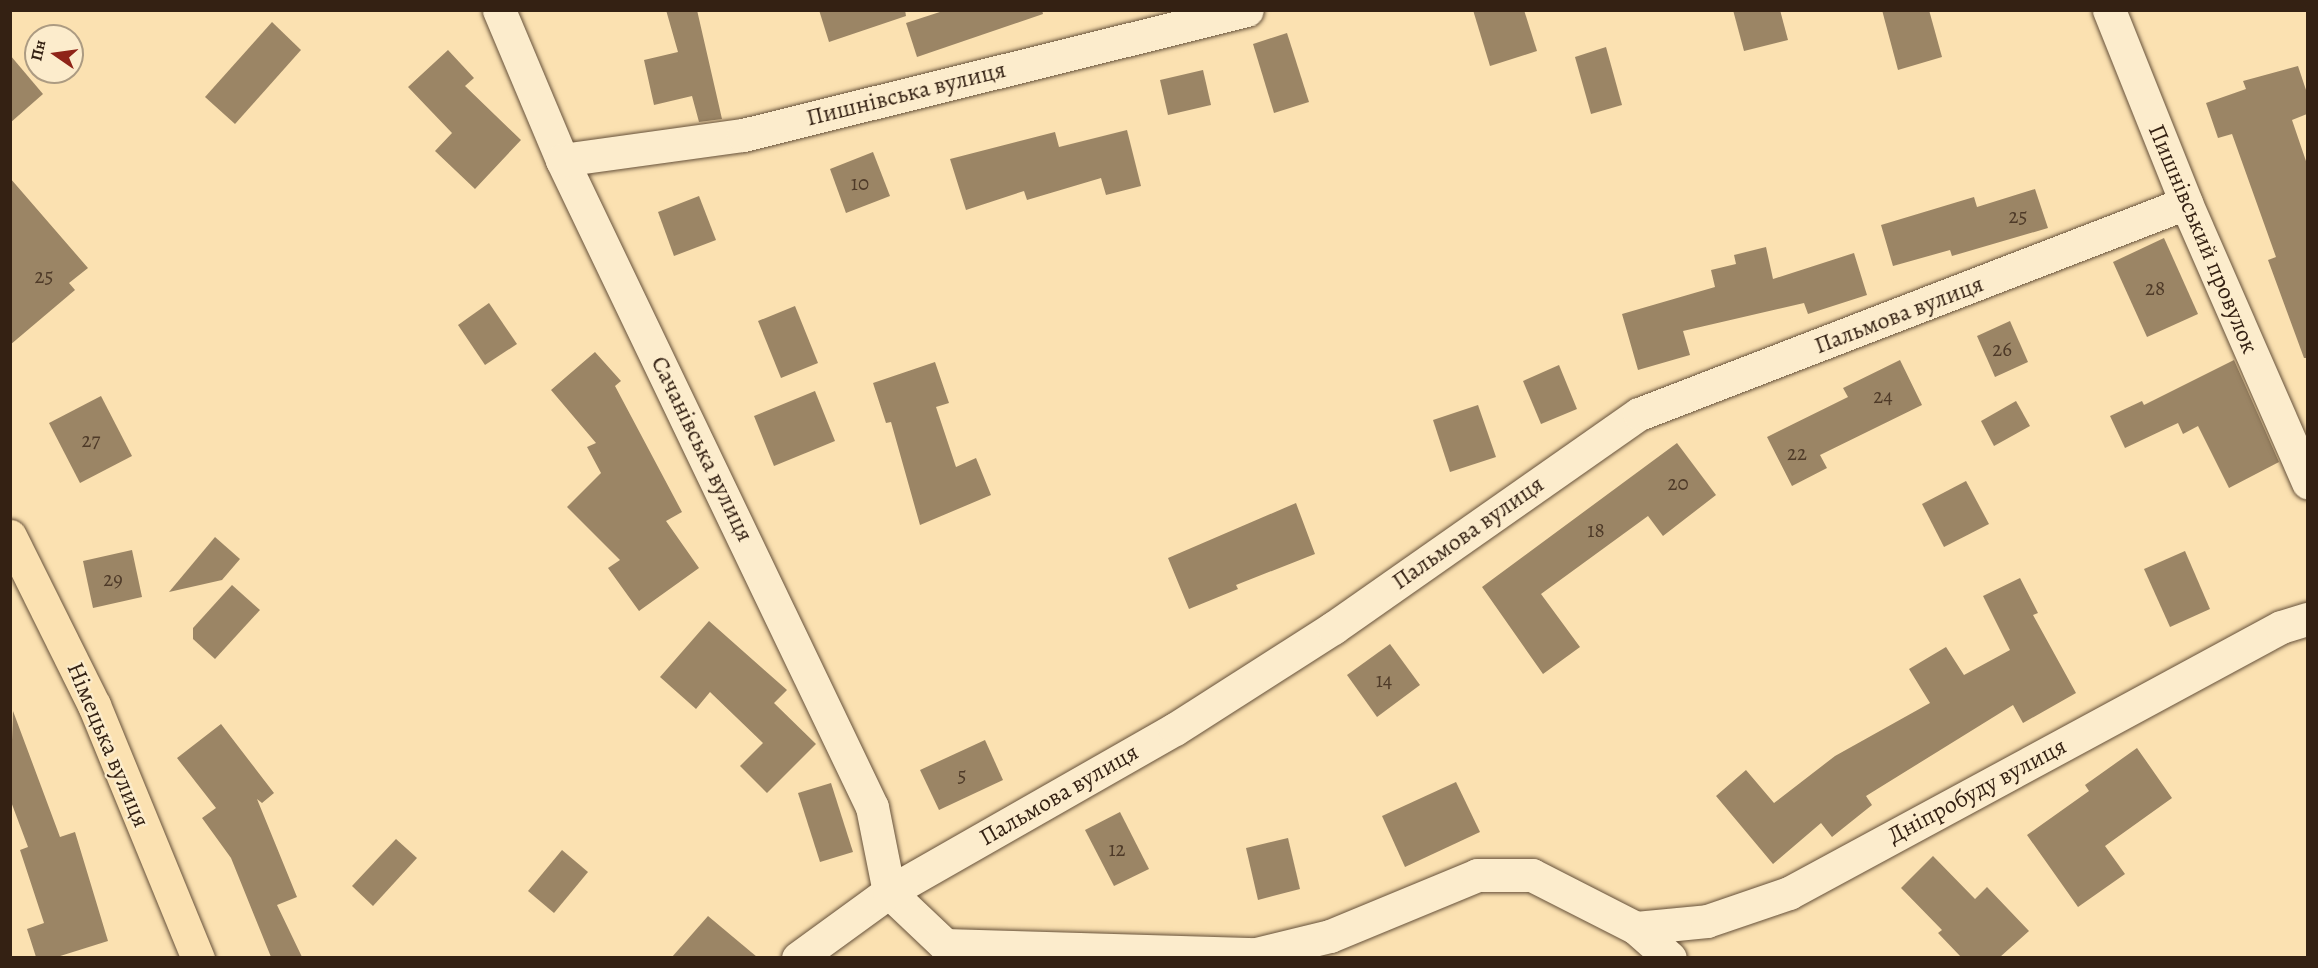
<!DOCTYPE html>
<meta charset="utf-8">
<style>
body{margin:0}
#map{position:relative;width:2318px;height:968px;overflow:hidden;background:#fbe1b1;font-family:Alegreya,serif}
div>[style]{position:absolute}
.building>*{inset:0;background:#9b8565}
.roads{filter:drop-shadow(0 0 2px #66513a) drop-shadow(0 0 2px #66513a)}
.minor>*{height:33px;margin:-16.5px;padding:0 16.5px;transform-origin:16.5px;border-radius:16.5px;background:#fceccc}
.major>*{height:33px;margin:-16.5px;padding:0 16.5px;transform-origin:16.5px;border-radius:16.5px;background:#fbe1b1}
span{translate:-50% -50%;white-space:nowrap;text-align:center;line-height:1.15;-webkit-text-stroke:4.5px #fceccc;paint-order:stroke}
.number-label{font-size:21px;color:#4e3a28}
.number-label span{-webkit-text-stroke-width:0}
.street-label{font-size:24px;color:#342113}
.frame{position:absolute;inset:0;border:12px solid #342113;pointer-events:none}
.north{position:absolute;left:24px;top:24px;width:60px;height:60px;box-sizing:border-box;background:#fceccc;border:2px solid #ac9b82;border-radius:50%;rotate:283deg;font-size:16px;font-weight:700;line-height:24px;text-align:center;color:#342113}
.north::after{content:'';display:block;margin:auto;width:21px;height:27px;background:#8f2418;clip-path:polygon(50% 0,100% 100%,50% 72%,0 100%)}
</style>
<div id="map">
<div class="building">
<div style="clip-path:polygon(666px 10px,697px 10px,722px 119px,699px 122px,692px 96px,654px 105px,644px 60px,678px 52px)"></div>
<div style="clip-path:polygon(819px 10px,905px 10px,906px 16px,829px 42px)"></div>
<div style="clip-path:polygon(946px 10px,1042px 10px,1043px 14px,917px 57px,906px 23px)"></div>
<div style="clip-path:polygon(1473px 10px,1524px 10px,1537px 51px,1490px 66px)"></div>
<div style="clip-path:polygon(1733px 10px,1780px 10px,1788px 40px,1744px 51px)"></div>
<div style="clip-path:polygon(1882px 10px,1929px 10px,1942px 57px,1898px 70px)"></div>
<div style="clip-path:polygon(272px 22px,301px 50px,235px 124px,205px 97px)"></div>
<div style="clip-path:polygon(1287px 33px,1309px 102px,1274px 113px,1253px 44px)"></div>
<div style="clip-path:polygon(1606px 47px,1622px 105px,1591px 114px,1575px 57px)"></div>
<div style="clip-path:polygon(448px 50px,474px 78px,465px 86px,521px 140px,475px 189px,435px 151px,452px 133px,408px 87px)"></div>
<div style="clip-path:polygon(10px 55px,43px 94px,10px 123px)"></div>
<div style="clip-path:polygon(2298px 66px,2307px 93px,2307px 114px,2292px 120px,2307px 164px,2307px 358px,2304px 358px,2268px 260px,2276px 257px,2232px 134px,2218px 138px,2206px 103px,2246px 89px,2243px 81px)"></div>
<div style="clip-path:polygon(1203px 70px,1211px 105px,1168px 115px,1160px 80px)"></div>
<div style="clip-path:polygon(1127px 130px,1141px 186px,1106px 195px,1101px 178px,1027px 200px,1024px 191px,966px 210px,950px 159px,1055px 132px,1059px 147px)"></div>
<div style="clip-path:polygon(873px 152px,890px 196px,846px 213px,830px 169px)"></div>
<div style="clip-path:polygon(10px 178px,88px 268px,69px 283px,75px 290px,10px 345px)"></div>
<div style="clip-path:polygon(2035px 189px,2048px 228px,1952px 256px,1950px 250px,1893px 266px,1881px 225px,1974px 197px,1977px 207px)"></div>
<div style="clip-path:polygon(699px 196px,716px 240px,674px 256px,658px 212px)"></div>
<div style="clip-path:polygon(2164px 238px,2198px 314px,2147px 337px,2113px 262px)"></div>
<div style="clip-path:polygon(1766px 247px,1773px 279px,1854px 253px,1867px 295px,1808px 314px,1804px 303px,1683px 331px,1690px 355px,1638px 370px,1622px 314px,1715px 287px,1711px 270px,1736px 264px,1734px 255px)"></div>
<div style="clip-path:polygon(489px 303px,517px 344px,485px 365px,458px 325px)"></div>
<div style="clip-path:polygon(795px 306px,818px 363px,781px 378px,758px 321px)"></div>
<div style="clip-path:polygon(2010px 321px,2028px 362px,1995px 377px,1977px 336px)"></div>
<div style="clip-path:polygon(595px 352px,621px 381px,615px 386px,682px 512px,666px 521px,699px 568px,639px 611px,608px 568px,620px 560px,567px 507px,601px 473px,587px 447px,596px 443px,551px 390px)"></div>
<div style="clip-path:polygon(1900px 360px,1922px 405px,1820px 455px,1827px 468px,1792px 486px,1767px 437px,1848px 397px,1843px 388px)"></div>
<div style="clip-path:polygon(2234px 360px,2279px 462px,2229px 488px,2198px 426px,2183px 434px,2178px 423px,2125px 448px,2110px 416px,2142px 401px,2144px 405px)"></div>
<div style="clip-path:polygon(935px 362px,949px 403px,936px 407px,956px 467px,976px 458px,991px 495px,920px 525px,891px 422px,886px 423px,873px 383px)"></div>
<div style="clip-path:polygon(1559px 365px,1577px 409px,1541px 424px,1523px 381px)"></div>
<div style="clip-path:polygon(815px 391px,835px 441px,774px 466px,754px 416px)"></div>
<div style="clip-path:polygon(101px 396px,132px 456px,80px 483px,49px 423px)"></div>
<div style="clip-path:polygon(2016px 401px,2030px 426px,1994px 446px,1981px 421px)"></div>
<div style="clip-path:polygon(1478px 405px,1496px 457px,1450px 472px,1433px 420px)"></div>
<div style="clip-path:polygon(1677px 443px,1716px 495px,1663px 536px,1648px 516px,1541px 594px,1580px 647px,1543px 674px,1482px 587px)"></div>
<div style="clip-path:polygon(1966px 481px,1989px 524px,1944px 547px,1922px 504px)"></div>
<div style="clip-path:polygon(1296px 503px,1315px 554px,1236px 585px,1238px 589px,1189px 609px,1168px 558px)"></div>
<div style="clip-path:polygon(215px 537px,240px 559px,222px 580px,169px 592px)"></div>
<div style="clip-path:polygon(132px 550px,142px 597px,93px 608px,83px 561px)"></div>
<div style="clip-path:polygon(2185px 551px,2210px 609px,2170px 627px,2144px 569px)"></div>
<div style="clip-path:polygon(2020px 578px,2038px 613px,2033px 615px,2076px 693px,2023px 723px,2013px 705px,1866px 796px,1872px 805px,1832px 837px,1821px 823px,1773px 864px,1716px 796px,1746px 770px,1774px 803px,1835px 756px,1930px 703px,1909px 669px,1946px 647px,1964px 675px,2010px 650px,1983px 596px)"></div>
<div style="clip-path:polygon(232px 585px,260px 610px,215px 659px,193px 639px,193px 628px)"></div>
<div style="clip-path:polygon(709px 621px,787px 690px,774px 703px,816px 744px,767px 793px,740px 766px,763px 743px,710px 692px,696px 709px,660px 677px)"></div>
<div style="clip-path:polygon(1390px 644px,1420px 685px,1377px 717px,1347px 675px)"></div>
<div style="clip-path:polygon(13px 711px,60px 837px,75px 832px,108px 941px,57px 957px,36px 957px,27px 929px,44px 923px,20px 850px,28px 847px,10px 799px)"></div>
<div style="clip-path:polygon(221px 724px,274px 793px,262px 803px,257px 799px,297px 897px,277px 905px,302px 957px,271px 957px,231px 858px,202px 818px,216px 808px,177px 758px)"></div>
<div style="clip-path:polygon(985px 740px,1003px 780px,939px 810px,920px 770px)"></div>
<div style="clip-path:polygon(2137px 748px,2172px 798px,2105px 846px,2125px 874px,2078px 907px,2027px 835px,2089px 791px,2085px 785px)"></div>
<div style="clip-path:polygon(1456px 782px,1480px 832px,1405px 867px,1382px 816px)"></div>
<div style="clip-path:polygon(831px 783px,853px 852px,820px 862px,798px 793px)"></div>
<div style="clip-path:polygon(1120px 812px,1149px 869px,1114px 886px,1085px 830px)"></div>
<div style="clip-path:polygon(1288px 838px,1300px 889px,1258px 900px,1246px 848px)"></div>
<div style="clip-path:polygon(396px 839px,417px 858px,373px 906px,352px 886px)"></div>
<div style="clip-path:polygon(562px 850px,588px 872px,554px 913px,528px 891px)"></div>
<div style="clip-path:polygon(1933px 856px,1975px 899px,1987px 887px,2029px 931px,2000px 957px,1961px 957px,1938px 933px,1942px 930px,1901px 888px)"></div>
<div style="clip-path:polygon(708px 916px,757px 957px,672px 957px)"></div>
</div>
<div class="roads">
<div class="minor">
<div style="left:499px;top:10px;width:163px;rotate:67.2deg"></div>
<div style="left:562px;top:160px;width:717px;rotate:64.4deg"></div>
<div style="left:872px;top:807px;width:87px;rotate:78.7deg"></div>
<div style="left:889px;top:892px;width:77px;rotate:43.4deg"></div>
<div style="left:945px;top:945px;width:311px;rotate:1.7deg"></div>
<div style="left:1256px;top:954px;width:76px;rotate:-13.7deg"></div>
<div style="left:1330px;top:936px;width:159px;rotate:-22.5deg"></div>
<div style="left:1477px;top:875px;width:55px"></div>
<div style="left:1532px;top:875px;width:117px;rotate:27deg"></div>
<div style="left:1636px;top:928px;width:45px;rotate:41.4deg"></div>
<div style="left:2109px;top:10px;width:208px;rotate:68.2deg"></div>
<div style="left:2186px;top:203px;width:305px;rotate:66.4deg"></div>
<div style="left:562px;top:160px;width:183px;rotate:-7.9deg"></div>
<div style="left:743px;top:135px;width:519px;rotate:-13.93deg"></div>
<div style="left:1636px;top:928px;width:71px;rotate:-5.6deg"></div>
<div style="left:1707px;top:921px;width:87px;rotate:-18.9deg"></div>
<div style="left:1789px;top:893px;width:559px;rotate:-28.4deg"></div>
<div style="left:2281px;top:627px;width:28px;rotate:-17deg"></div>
<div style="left:798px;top:958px;width:112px;rotate:-36deg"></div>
<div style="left:889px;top:892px;width:329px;rotate:-29.7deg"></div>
<div style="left:1175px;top:729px;width:188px;rotate:-32.6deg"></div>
<div style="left:1333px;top:628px;width:373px;rotate:-35deg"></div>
<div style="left:1639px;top:414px;width:586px;rotate:-21.09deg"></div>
</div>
<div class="major">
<div style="left:10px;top:536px;width:189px;rotate:63.6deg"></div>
<div style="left:94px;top:705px;width:274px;rotate:67.7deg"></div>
</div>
</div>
<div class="number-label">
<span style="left:860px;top:183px">10</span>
<span style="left:2018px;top:216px">25</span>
<span style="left:44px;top:276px">25</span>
<span style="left:2155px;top:288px">28</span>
<span style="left:2002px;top:349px">26</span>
<span style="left:1883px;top:396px">24</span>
<span style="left:91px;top:440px">27</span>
<span style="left:1797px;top:453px">22</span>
<span style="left:1678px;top:483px">20</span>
<span style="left:1596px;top:530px">18</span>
<span style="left:113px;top:579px">29</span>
<span style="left:1384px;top:680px">14</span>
<span style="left:962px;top:775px">5</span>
<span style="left:1117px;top:849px">12</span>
</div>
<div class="street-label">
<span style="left:906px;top:94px;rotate:-14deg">Пишнівська вулиця</span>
<span style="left:2203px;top:239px;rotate:67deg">Пишнівський провулок</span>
<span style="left:1899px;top:315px;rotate:-21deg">Пальмова вулиця</span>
<span style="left:702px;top:449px;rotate:64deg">Сачанівська вулиця</span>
<span style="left:1468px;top:533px;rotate:-35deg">Пальмова вулиця</span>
<span style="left:108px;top:745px;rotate:67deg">Німецька вулиця</span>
<span style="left:1977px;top:791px;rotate:-28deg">Дніпробуду вулиця</span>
<span style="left:1059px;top:795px;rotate:-30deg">Пальмова вулиця</span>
</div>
<div class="frame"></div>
<div class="north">Пн</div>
</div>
